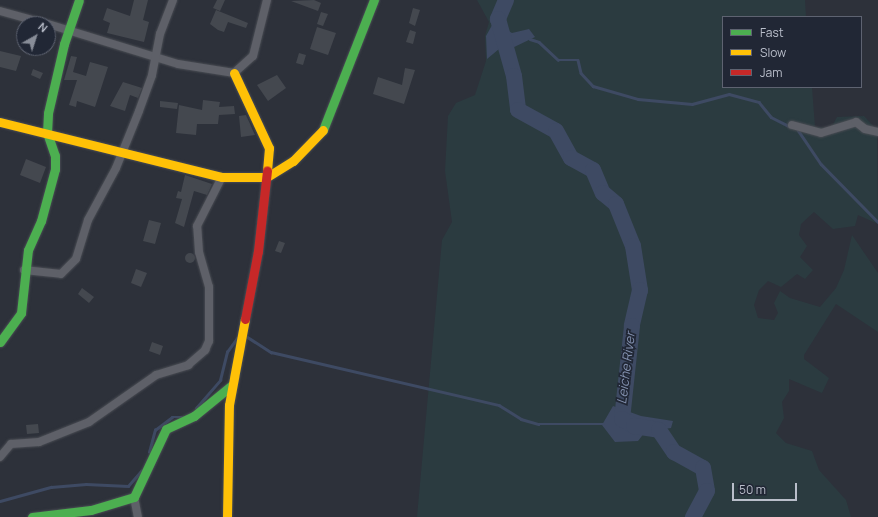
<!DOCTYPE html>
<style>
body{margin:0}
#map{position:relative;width:878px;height:517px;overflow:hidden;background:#2d313a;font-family:Manrope,sans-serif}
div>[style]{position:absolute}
.green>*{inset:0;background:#2b3b40}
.water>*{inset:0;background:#3e4a63}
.stream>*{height:2.5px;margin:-1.25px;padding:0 1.25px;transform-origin:1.25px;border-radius:1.25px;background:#3e4a63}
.river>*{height:16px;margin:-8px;padding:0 8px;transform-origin:8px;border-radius:8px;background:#3e4a63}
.building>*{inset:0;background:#44484f}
.round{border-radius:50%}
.roads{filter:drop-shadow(0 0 1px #494c53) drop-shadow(0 0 1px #494c53)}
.street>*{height:8px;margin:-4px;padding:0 4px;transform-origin:4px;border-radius:4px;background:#5e6068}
.fast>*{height:9px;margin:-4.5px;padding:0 4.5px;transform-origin:4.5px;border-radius:4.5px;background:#4caf50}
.slow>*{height:9px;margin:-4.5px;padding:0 4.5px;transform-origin:4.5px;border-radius:4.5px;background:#ffc107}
.jam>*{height:9px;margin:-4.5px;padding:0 4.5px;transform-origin:4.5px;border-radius:4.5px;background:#c62828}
span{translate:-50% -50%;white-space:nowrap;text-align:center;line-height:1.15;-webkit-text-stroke:3.5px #212735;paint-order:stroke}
.water-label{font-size:13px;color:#8391af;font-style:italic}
.legend{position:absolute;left:722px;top:16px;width:140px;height:72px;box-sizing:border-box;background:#212735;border:1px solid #5e6371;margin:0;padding:5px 7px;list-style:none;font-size:12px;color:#b9beca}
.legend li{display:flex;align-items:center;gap:8px;height:20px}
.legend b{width:20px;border:1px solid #5e6371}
.north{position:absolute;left:16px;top:16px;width:40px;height:40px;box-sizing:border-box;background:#212735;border:1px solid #5e6371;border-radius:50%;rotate:39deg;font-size:11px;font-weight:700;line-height:16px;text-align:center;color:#b9beca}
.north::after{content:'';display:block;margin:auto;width:14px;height:18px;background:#888d98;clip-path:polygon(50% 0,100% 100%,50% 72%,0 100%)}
.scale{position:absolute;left:732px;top:483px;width:65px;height:18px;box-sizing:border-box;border:2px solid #b9beca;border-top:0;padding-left:5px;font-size:12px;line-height:14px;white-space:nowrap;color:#b9beca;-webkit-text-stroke:3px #212735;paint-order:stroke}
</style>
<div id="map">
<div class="green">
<div style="clip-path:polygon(477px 0,805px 0,806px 17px,723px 17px,723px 87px,812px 87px,815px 127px,831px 128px,837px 117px,864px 116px,877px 130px,878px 224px,858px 215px,855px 226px,833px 229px,814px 212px,801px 224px,799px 235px,807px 246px,800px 257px,813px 270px,805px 279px,797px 274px,781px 287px,768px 281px,759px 290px,754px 305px,758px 318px,774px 320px,778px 313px,774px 303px,780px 291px,790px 298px,820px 307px,836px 288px,844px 270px,852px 235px,878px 273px,878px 332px,836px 304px,804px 355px,804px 359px,829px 378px,822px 393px,789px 379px,789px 391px,782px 402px,784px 418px,776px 433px,786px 443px,812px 451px,819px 470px,846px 500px,851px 517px,417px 517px,442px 240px,452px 222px,445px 171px,448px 116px,456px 103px,475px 95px,486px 61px,485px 36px,489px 22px)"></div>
</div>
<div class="water">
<div style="clip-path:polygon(501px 9px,505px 11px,505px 29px,512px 33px,529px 29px,535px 37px,506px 51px,499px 49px,487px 59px,486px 36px)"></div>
<div style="clip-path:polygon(613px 406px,641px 416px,673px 421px,671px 428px,645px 432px,638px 441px,615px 442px,602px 425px)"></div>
</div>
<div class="stream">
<div style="left:530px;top:39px;width:9px;rotate:18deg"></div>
<div style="left:539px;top:42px;width:26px;rotate:43deg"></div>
<div style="left:558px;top:60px;width:20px"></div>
<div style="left:578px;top:60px;width:13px;rotate:77deg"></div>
<div style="left:581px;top:73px;width:18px;rotate:47deg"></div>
<div style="left:593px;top:86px;width:47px;rotate:16.1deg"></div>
<div style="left:638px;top:99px;width:54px;rotate:5.3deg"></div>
<div style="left:692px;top:104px;width:38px;rotate:-15deg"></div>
<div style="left:729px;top:94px;width:31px;rotate:15deg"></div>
<div style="left:759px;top:102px;width:19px;rotate:51deg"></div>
<div style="left:771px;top:117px;width:22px;rotate:27deg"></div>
<div style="left:798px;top:130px;width:41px;rotate:55.9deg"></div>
<div style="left:821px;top:164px;width:81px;rotate:45.5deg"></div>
<div style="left:246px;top:336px;width:30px;rotate:33deg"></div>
<div style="left:271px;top:352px;width:234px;rotate:13.1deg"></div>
<div style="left:499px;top:405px;width:26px;rotate:32deg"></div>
<div style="left:521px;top:419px;width:18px;rotate:16deg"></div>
<div style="left:538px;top:424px;width:66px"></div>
<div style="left:196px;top:408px;width:37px;rotate:-49deg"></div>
<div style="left:220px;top:380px;width:29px;rotate:-76deg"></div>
<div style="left:227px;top:352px;width:17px;rotate:-54deg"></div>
<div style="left:149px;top:452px;width:23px;rotate:-75deg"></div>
<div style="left:155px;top:430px;width:21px;rotate:-37deg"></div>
<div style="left:172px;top:417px;width:10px"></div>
<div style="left:0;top:501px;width:53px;rotate:-15.4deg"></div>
<div style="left:51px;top:487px;width:35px;rotate:-5deg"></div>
<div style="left:86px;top:484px;width:42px;rotate:2.7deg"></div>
<div style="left:128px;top:486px;width:20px;rotate:-49deg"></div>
</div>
<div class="river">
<div style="left:506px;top:0;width:21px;rotate:113deg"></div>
<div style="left:498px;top:19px;width:59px;rotate:74.3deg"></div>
<div style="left:514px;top:76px;width:34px;rotate:83deg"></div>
<div style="left:518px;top:110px;width:43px;rotate:28.9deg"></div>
<div style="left:556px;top:131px;width:31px;rotate:61deg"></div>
<div style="left:571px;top:158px;width:25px;rotate:29deg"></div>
<div style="left:593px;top:170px;width:25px;rotate:67deg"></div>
<div style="left:603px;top:193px;width:17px;rotate:40deg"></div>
<div style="left:616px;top:204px;width:45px;rotate:68deg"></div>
<div style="left:633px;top:246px;width:45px;rotate:81deg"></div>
<div style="left:640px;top:290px;width:37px;rotate:103deg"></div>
<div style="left:632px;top:326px;width:94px;rotate:96.1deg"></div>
<div style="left:622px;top:419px;width:14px;rotate:30deg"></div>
<div style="left:634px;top:426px;width:25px;rotate:9deg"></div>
<div style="left:659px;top:430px;width:27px;rotate:56deg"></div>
<div style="left:674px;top:452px;width:33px;rotate:29deg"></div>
<div style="left:703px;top:468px;width:23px;rotate:80deg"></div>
<div style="left:707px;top:491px;width:30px;rotate:118deg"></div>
</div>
<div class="building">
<div style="clip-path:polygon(134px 0,148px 0,143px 20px,149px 22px,144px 42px,107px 33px,110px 23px,103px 20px,107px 8px,130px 16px)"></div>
<div style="clip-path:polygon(217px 0,225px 0,220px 11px,213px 8px)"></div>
<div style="clip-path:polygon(314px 0,321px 3px,318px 11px,291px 1px)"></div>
<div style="clip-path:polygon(413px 8px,420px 10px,415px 26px,409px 23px)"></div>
<div style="clip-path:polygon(216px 10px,248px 23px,246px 28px,228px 22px,224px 32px,218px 30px,210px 24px)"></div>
<div style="clip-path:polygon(321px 12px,328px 14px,323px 26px,317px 24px)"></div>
<div style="clip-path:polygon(317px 27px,336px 33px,328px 55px,310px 49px)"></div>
<div style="clip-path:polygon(410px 30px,416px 32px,413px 44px,406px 42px)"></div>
<div style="clip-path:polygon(0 51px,21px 56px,16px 71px,0 67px)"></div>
<div style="clip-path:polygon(299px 53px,306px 55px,303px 65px,296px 63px)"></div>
<div style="clip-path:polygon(71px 56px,77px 57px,73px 72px,86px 76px,90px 62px,108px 67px,95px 107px,77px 101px,76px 107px,69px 105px,77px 80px,64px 80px)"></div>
<div style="clip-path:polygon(405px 68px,415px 70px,404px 104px,373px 94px,378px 77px,402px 85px)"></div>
<div style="clip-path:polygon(33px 69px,43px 73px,40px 79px,31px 75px)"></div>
<div style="clip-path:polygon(277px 75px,286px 88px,268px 101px,257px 85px)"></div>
<div style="clip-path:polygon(123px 82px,142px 88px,138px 98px,130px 95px,125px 111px,110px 106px)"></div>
<div style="clip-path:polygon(203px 100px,220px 102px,219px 107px,234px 106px,235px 114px,219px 115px,218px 124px,197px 124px,196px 135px,176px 133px,179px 105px,202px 110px)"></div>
<div style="clip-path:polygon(160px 101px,178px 103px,177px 109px,160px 107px)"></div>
<div style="clip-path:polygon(246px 115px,255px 135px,241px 137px,239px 116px)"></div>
<div style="clip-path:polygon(26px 159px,46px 167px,40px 183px,20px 175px)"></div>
<div style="clip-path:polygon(185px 175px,212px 184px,207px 195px,194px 191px,184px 227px,175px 223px,182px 199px,176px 198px,178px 191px,181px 192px)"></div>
<div style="clip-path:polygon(149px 220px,161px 223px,155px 244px,143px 241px)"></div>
<div style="clip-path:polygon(279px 241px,285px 243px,281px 253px,275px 251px)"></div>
<div class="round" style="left:185px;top:253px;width:10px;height:10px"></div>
<div style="clip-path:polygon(136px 269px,147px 273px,141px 287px,131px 283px)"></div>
<div style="clip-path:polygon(82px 288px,94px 297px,89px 303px,78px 294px)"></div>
<div style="clip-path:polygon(152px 342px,163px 346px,160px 355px,149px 351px)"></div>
<div style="clip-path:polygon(38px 424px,39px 433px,27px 434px,26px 425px)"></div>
</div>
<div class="roads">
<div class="street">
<div style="left:0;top:11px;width:49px;rotate:15.5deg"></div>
<div style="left:48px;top:24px;width:136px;rotate:17.1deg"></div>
<div style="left:178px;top:64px;width:57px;rotate:9.1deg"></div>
<div style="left:234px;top:73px;width:25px;rotate:-42deg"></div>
<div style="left:253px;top:56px;width:58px;rotate:-76deg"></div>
<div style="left:792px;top:125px;width:30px;rotate:15deg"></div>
<div style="left:821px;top:133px;width:37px;rotate:-17deg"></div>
<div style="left:856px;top:122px;width:11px;rotate:38deg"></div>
<div style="left:865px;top:129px;width:13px;rotate:13deg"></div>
<div style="left:24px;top:270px;width:37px;rotate:6deg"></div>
<div style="left:61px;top:274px;width:21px;rotate:-45deg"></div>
<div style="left:76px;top:259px;width:41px;rotate:-72.9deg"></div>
<div style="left:88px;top:220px;width:59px;rotate:-61.7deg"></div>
<div style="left:116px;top:168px;width:61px;rotate:-68deg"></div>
<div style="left:139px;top:111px;width:38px;rotate:-70deg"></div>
<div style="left:152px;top:75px;width:42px;rotate:-79deg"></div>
<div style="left:160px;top:34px;width:36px;rotate:-69deg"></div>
<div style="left:0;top:457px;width:17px;rotate:-50deg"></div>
<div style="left:11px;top:444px;width:28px;rotate:-4deg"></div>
<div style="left:39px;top:442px;width:54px;rotate:-21.8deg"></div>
<div style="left:89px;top:422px;width:82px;rotate:-35deg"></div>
<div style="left:156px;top:375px;width:34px;rotate:-17deg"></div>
<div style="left:188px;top:365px;width:23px;rotate:-41deg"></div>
<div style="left:205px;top:350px;width:10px;rotate:-66deg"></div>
<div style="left:209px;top:341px;width:54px;rotate:-90deg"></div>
<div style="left:209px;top:287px;width:36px;rotate:-106deg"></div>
<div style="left:199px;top:252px;width:26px;rotate:-94deg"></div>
<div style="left:197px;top:226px;width:55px;rotate:-63deg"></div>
<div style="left:134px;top:497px;width:20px;rotate:79deg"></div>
</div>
<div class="fast">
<div style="left:323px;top:130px;width:140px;rotate:-68.6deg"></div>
<div style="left:0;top:342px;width:36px;rotate:-54deg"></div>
<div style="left:21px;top:313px;width:63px;rotate:-83.7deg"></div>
<div style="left:28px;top:250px;width:32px;rotate:-66deg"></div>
<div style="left:41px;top:221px;width:54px;rotate:-74.9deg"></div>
<div style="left:55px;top:169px;width:13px;rotate:-90deg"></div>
<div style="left:55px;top:156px;width:24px;rotate:-109deg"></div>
<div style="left:47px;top:133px;width:20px;rotate:-87deg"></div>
<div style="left:48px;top:113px;width:71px;rotate:-76.9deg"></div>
<div style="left:64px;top:44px;width:46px;rotate:-71.2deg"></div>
<div style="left:32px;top:517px;width:59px;rotate:-6.8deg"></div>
<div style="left:91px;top:510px;width:45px;rotate:-16.8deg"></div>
<div style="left:134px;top:497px;width:75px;rotate:-64.8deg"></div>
<div style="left:166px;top:429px;width:31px;rotate:-25deg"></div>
<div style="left:194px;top:416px;width:49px;rotate:-39.2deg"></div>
</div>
<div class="slow">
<div style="left:234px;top:73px;width:83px;rotate:65deg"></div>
<div style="left:269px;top:148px;width:23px;rotate:95deg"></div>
<div style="left:0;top:122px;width:229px;rotate:13.9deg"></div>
<div style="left:222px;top:177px;width:45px"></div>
<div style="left:267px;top:177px;width:31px;rotate:-32deg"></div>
<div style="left:293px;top:161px;width:43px;rotate:-45.9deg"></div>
<div style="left:227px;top:517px;width:112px;rotate:-89deg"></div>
<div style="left:229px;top:405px;width:87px;rotate:-79.5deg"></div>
</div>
<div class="jam">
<div style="left:245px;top:319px;width:69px;rotate:-79.2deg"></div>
<div style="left:258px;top:251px;width:81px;rotate:-83.6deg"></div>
</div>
</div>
<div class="water-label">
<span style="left:626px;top:368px;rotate:-83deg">Leiche River</span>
</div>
<ul class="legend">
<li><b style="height:5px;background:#4caf50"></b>Fast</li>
<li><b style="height:5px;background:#ffc107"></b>Slow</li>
<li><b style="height:5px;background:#c62828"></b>Jam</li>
</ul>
<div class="north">N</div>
<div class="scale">50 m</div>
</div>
